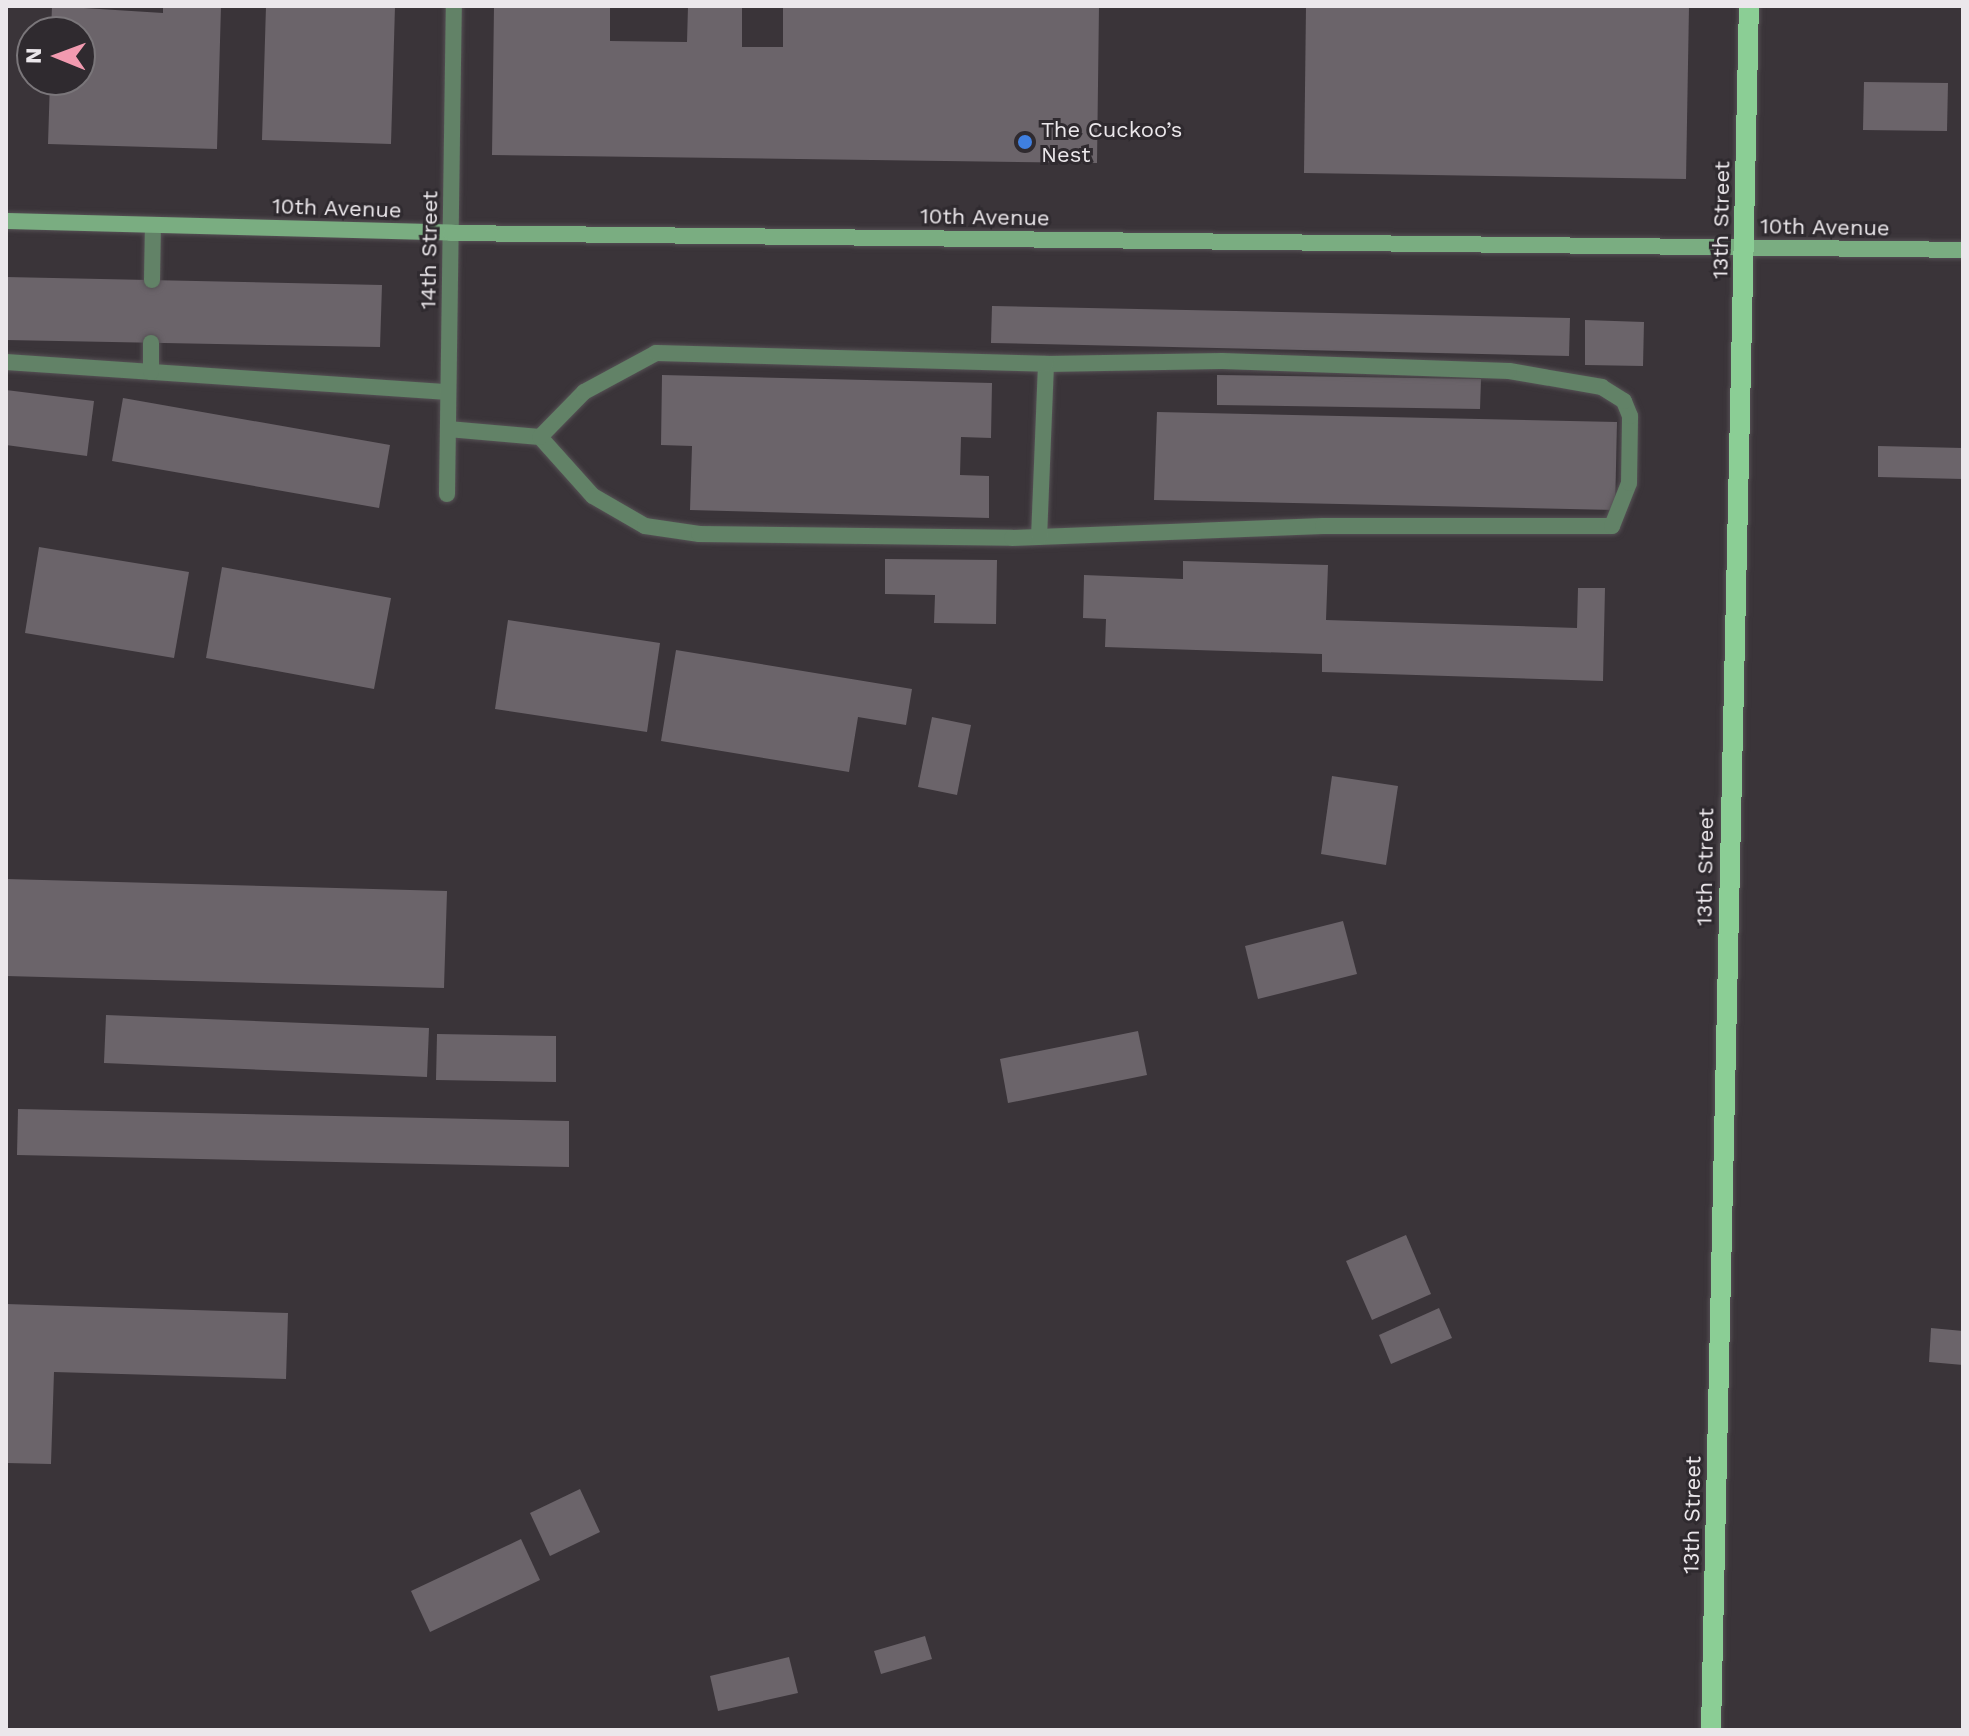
<!DOCTYPE html>
<meta charset="utf-8">
<style>
body{margin:0}
#map{position:relative;width:1969px;height:1736px;overflow:hidden;background:#3a3439;font-family:"Work Sans",sans-serif}
div>[style]{position:absolute}
.building>*{inset:0;background:#6b646a}
.roads{filter:drop-shadow(0 0 2px #565155) drop-shadow(0 0 2px #565155)}
.service>*{height:16px;margin:-8px;padding:0 8px;transform-origin:8px;border-radius:8px;background:#628267}
.minor>*{height:16px;margin:-8px;padding:0 8px;transform-origin:8px;border-radius:8px;background:#628267}
.secondary>*{height:16px;margin:-8px;padding:0 8px;transform-origin:8px;border-radius:8px;background:#7aad81}
.primary>*{height:20px;margin:-10px;padding:0 10px;transform-origin:10px;border-radius:10px;background:#8bce95}
.dots>*{width:22px;height:22px;translate:-50% -50%;box-sizing:border-box;border:4px solid #2f2a2f;border-radius:50%}
span{translate:-50% -50%;white-space:nowrap;text-align:center;line-height:1.15;-webkit-text-stroke:6px #2f2a2f;paint-order:stroke}
.poi-label{font-size:22px;color:#ebe7eb}
.left{translate:0 -50%;text-align:left}
.street-label{font-size:22px;color:#ebe7eb}
.frame{position:absolute;inset:0;border:8px solid #ebe7eb;pointer-events:none}
.north{position:absolute;left:16px;top:16px;width:80px;height:80px;box-sizing:border-box;background:#2f2a2f;border:2px solid #7a767a;border-radius:50%;rotate:271deg;font-size:22px;font-weight:700;line-height:32px;text-align:center;color:#ebe7eb}
.north::after{content:'';display:block;margin:auto;width:28px;height:36px;background:#f29ab0;clip-path:polygon(50% 0,100% 100%,50% 72%,0 100%)}
</style>
<div id="map">
<div class="building">
<div style="clip-path:polygon(52px 6px,163px 13px,163px 6px,221px 6px,217px 149px,48px 144px,50px 80px,80px 80px,80px 32px,51px 32px)"></div>
<div style="clip-path:polygon(266px 6px,395px 6px,391px 144px,262px 140px)"></div>
<div style="clip-path:polygon(494px 6px,610px 6px,610px 41px,687px 42px,688px 6px,742px 6px,742px 47px,783px 47px,783px 6px,1099px 6px,1097px 163px,492px 155px)"></div>
<div style="clip-path:polygon(1306px 6px,1689px 6px,1686px 179px,1304px 173px)"></div>
<div style="clip-path:polygon(1864px 82px,1948px 83px,1947px 131px,1863px 130px)"></div>
<div style="clip-path:polygon(6px 277px,382px 285px,380px 347px,6px 340px)"></div>
<div style="clip-path:polygon(992px 306px,1570px 318px,1569px 356px,991px 343px)"></div>
<div style="clip-path:polygon(1585px 320px,1644px 322px,1643px 366px,1585px 365px)"></div>
<div style="clip-path:polygon(662px 375px,992px 383px,991px 438px,961px 437px,960px 475px,989px 476px,989px 518px,690px 510px,692px 446px,661px 445px)"></div>
<div style="clip-path:polygon(1217px 375px,1481px 379px,1480px 409px,1217px 405px)"></div>
<div style="clip-path:polygon(6px 390px,94px 401px,87px 456px,6px 445px)"></div>
<div style="clip-path:polygon(123px 398px,390px 445px,379px 508px,112px 461px)"></div>
<div style="clip-path:polygon(1157px 412px,1617px 422px,1615px 510px,1154px 500px)"></div>
<div style="clip-path:polygon(1878px 446px,1963px 448px,1963px 479px,1878px 477px)"></div>
<div style="clip-path:polygon(39px 547px,189px 572px,174px 658px,25px 633px)"></div>
<div style="clip-path:polygon(885px 559px,997px 560px,996px 624px,934px 623px,935px 595px,885px 594px)"></div>
<div style="clip-path:polygon(1183px 561px,1328px 565px,1326px 620px,1577px 628px,1578px 588px,1605px 588px,1603px 681px,1322px 672px,1322px 654px,1105px 647px,1106px 619px,1083px 618px,1084px 575px,1183px 579px)"></div>
<div style="clip-path:polygon(222px 567px,391px 598px,374px 689px,206px 658px)"></div>
<div style="clip-path:polygon(508px 620px,660px 643px,647px 732px,495px 709px)"></div>
<div style="clip-path:polygon(676px 650px,912px 689px,906px 725px,858px 717px,849px 772px,661px 741px)"></div>
<div style="clip-path:polygon(932px 717px,971px 725px,957px 795px,918px 787px)"></div>
<div style="clip-path:polygon(1332px 776px,1398px 786px,1386px 865px,1321px 854px)"></div>
<div style="clip-path:polygon(6px 879px,447px 891px,444px 988px,6px 976px)"></div>
<div style="clip-path:polygon(1343px 921px,1357px 974px,1258px 999px,1245px 946px)"></div>
<div style="clip-path:polygon(106px 1015px,429px 1028px,427px 1077px,104px 1063px)"></div>
<div style="clip-path:polygon(1138px 1031px,1147px 1075px,1008px 1103px,1000px 1059px)"></div>
<div style="clip-path:polygon(437px 1034px,556px 1036px,556px 1082px,436px 1080px)"></div>
<div style="clip-path:polygon(18px 1109px,569px 1121px,569px 1167px,17px 1155px)"></div>
<div style="clip-path:polygon(1406px 1235px,1431px 1294px,1372px 1320px,1346px 1261px)"></div>
<div style="clip-path:polygon(6px 1304px,288px 1313px,286px 1379px,54px 1372px,51px 1464px,6px 1463px)"></div>
<div style="clip-path:polygon(1439px 1308px,1452px 1338px,1391px 1364px,1379px 1335px)"></div>
<div style="clip-path:polygon(1931px 1328px,1963px 1331px,1963px 1365px,1929px 1362px)"></div>
<div style="clip-path:polygon(580px 1489px,600px 1532px,550px 1556px,530px 1513px)"></div>
<div style="clip-path:polygon(521px 1539px,540px 1580px,430px 1632px,411px 1591px)"></div>
<div style="clip-path:polygon(925px 1636px,932px 1659px,881px 1674px,874px 1651px)"></div>
<div style="clip-path:polygon(789px 1657px,798px 1693px,718px 1711px,710px 1676px)"></div>
</div>
<div class="roads">
<div class="service">
<div style="left:152px;top:280px;width:55px;rotate:-89deg"></div>
<div style="left:6px;top:362px;width:443px;rotate:3.9deg"></div>
<div style="left:151px;top:372px;width:29px;rotate:-90deg"></div>
<div style="left:448px;top:429px;width:92px;rotate:5deg"></div>
<div style="left:540px;top:437px;width:79px;rotate:48.1deg"></div>
<div style="left:593px;top:496px;width:60px;rotate:30deg"></div>
<div style="left:645px;top:526px;width:55px;rotate:8.4deg"></div>
<div style="left:699px;top:534px;width:313px;rotate:0.7deg"></div>
<div style="left:1012px;top:538px;width:311px;rotate:-2.2deg"></div>
<div style="left:1323px;top:526px;width:289px"></div>
<div style="left:1612px;top:526px;width:46px;rotate:-68.4deg"></div>
<div style="left:1629px;top:483px;width:67px;rotate:-89.1deg"></div>
<div style="left:1630px;top:416px;width:16px;rotate:-112deg"></div>
<div style="left:1624px;top:401px;width:26px;rotate:-148deg"></div>
<div style="left:1602px;top:387px;width:94px;rotate:-170.2deg"></div>
<div style="left:1509px;top:371px;width:287px;rotate:-178deg"></div>
<div style="left:1222px;top:361px;width:176px;rotate:179deg"></div>
<div style="left:1046px;top:364px;width:173px;rotate:92.3deg"></div>
<div style="left:540px;top:437px;width:63px;rotate:-45.6deg"></div>
<div style="left:584px;top:392px;width:82px;rotate:-28.4deg"></div>
<div style="left:656px;top:353px;width:390px;rotate:1.6deg"></div>
</div>
<div class="minor">
<div style="left:447px;top:494px;width:488px;rotate:-89.2deg"></div>
</div>
<div class="secondary">
<div style="left:6px;top:221px;width:445px;rotate:1.5deg"></div>
<div style="left:451px;top:233px;width:1512px;rotate:0.64deg"></div>
</div>
<div class="primary">
<div style="left:1711px;top:1730px;width:1724px;rotate:-88.74deg"></div>
</div>
</div>
<div class="dots">
<div style="left:1025px;top:142px;background:#3f7fe0"></div>
</div>
<div class="poi-label">
<span class="left" style="left:1041px;top:142px">The Cuckoo’s<br>Nest</span>
</div>
<div class="street-label">
<span style="left:337px;top:208px;rotate:2deg">10th Avenue</span>
<span style="left:985px;top:217px;rotate:1deg">10th Avenue</span>
<span style="left:1721px;top:220px;rotate:-89deg">13th Street</span>
<span style="left:1825px;top:227px;rotate:1deg">10th Avenue</span>
<span style="left:429px;top:250px;rotate:-89deg">14th Street</span>
<span style="left:1705px;top:867px;rotate:-89deg">13th Street</span>
<span style="left:1692px;top:1515px;rotate:-89deg">13th Street</span>
</div>
<div class="frame"></div>
<div class="north">N</div>
</div>
